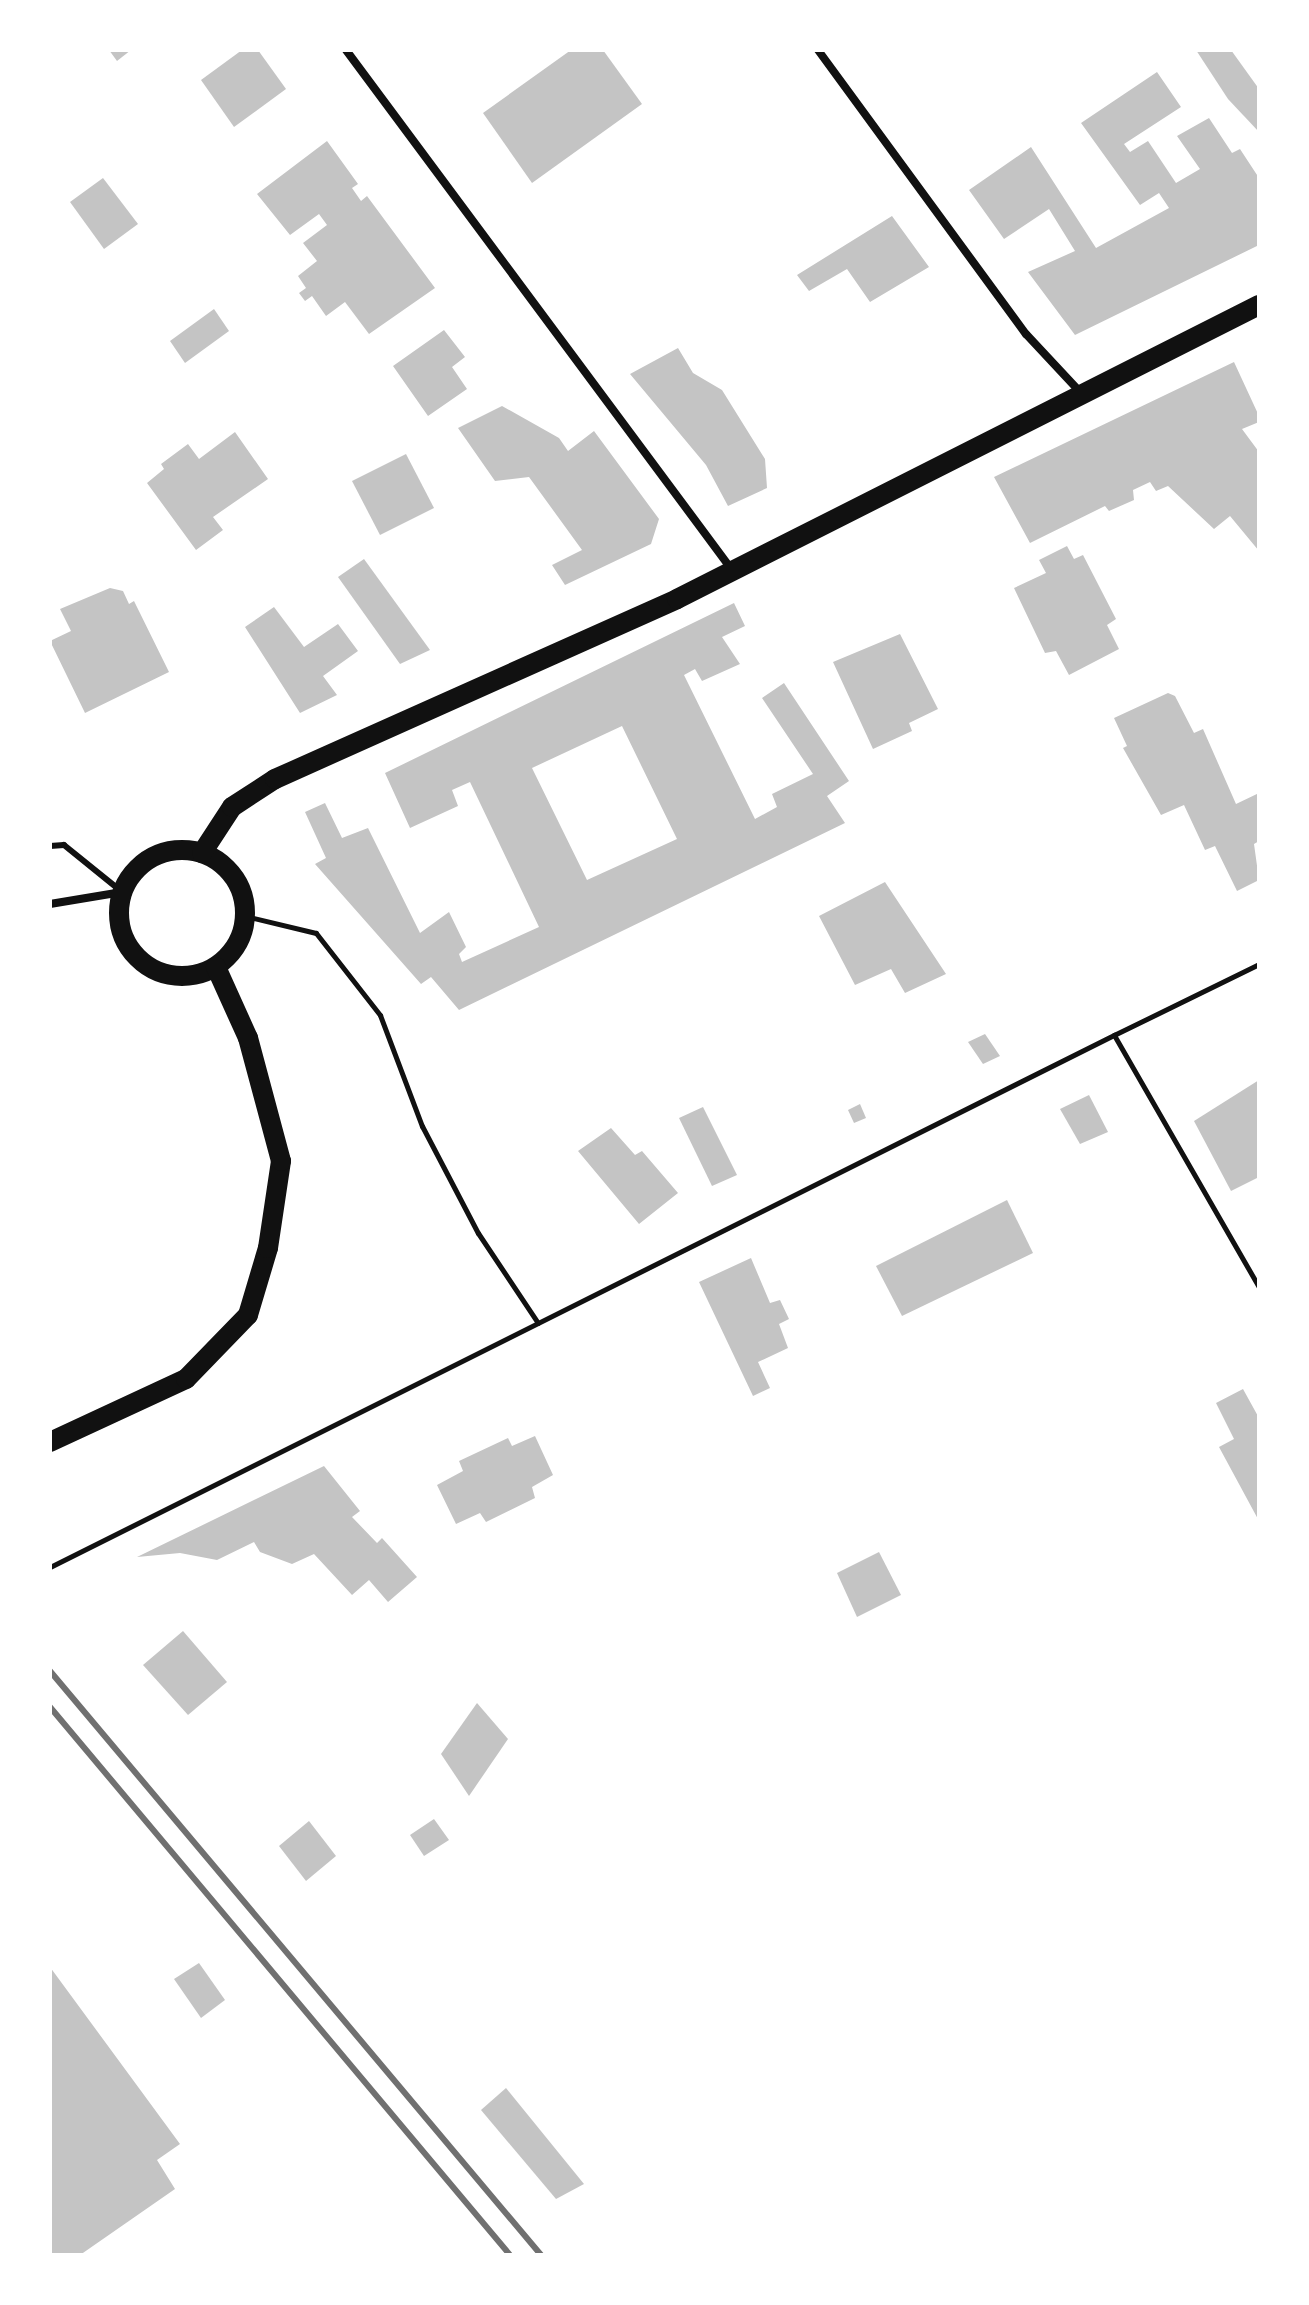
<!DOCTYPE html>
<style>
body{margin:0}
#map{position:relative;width:1309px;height:2305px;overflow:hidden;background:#fff;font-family:Commissioner,sans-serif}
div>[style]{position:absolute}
.building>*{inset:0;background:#c4c4c4}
.path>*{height:5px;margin:-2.5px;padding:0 2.5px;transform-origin:2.5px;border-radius:2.5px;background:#111}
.service>*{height:6px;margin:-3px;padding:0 3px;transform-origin:3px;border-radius:3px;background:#111}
.minor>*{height:8px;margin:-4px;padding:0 4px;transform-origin:4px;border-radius:4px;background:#111}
.primary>*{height:20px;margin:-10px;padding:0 10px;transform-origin:10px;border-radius:10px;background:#111}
.primary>.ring{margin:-10px;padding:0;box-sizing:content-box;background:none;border:20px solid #111;border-radius:50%}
.rail>*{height:6px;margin:-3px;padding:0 3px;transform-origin:3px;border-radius:3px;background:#707070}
span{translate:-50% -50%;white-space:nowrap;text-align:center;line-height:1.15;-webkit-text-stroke:8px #fff;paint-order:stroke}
.frame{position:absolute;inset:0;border:52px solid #fff;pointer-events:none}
</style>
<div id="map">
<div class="building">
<div style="clip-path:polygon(109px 50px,131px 50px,117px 61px)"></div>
<div style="clip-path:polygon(242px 50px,258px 50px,286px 89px,234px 127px,201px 80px)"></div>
<div style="clip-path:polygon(571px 50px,603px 50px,642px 104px,532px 183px,483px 113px)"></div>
<div style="clip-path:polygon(1196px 50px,1231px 50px,1259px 89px,1259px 132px,1228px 99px)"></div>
<div style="clip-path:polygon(1157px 72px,1181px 107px,1124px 144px,1130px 152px,1148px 141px,1176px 183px,1200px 169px,1177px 136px,1209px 118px,1232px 153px,1240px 149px,1259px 178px,1259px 245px,1075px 335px,1028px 272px,1075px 251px,1049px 209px,1004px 239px,969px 190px,1031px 147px,1096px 248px,1169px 208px,1159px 193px,1140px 205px,1081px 123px)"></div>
<div style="clip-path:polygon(327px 141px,358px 184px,352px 188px,361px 201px,367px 196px,435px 288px,369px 334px,345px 302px,326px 316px,312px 296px,305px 301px,299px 293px,306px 288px,298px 276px,317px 261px,303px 243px,327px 225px,319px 214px,290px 235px,257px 194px)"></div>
<div style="clip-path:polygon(103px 178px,138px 224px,104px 249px,70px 202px)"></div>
<div style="clip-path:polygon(892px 216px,929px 267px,870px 302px,847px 269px,809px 291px,797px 275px)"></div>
<div style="clip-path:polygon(214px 309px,229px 331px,185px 363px,170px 341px)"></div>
<div style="clip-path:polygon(444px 330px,465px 357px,452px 367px,467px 389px,428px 416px,393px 366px)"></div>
<div style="clip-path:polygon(678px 348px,693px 373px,722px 390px,765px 459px,767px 488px,728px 506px,706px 465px,630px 374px)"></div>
<div style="clip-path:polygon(1234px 362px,1259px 416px,1259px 422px,1242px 429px,1259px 452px,1259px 551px,1230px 516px,1214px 529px,1168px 486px,1156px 491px,1150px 482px,1133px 490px,1134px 500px,1109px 511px,1105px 506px,1030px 543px,994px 477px)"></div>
<div style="clip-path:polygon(502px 406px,559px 438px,568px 451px,594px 431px,659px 519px,651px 544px,565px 585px,552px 565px,582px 550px,529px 477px,495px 481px,458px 428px)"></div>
<div style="clip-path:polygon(235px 432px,268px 479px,213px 517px,223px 530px,196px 550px,147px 483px,164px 469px,161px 464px,188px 444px,199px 459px)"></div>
<div style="clip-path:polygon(406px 454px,434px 508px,380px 535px,352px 481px)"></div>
<div style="clip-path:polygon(1067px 546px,1074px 559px,1083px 555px,1116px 619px,1107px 625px,1119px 649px,1069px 675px,1056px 651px,1045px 653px,1014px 588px,1046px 573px,1039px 560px)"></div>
<div style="clip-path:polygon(364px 559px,430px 650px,400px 664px,338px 577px)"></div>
<div style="clip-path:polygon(110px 588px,123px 591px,129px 604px,134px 601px,169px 672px,85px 713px,50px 641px,71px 631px,60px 609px)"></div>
<div style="clip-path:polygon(evenodd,734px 603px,745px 626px,722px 637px,740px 664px,702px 681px,695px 669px,684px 675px,755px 819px,777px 807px,772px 794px,813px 774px,762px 698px,784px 683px,849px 781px,827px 796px,845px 823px,459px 1010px,431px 977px,421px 984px,315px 864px,326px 858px,305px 812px,325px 803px,342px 838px,368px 828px,420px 933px,449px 912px,466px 947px,459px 954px,462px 962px,539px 927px,470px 782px,452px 790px,458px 806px,410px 828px,385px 773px,734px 603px,622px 726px,677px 839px,587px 880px,532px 768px,622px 726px)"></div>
<div style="clip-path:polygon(274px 607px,304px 647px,338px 624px,358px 651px,323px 676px,337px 695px,300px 713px,245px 627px)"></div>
<div style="clip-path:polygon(900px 634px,938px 709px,909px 723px,912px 731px,873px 749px,833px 662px)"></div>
<div style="clip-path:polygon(1168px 693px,1175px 696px,1194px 733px,1203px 729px,1236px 804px,1259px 793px,1259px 841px,1254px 844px,1259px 880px,1237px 891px,1215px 846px,1205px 850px,1184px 805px,1161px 815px,1123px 748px,1127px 746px,1114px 718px)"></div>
<div style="clip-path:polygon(885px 882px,946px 974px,905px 993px,891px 969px,855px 985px,819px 916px)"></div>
<div style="clip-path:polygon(985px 1034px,1000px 1056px,983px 1064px,968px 1042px)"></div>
<div style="clip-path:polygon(1259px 1080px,1259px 1177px,1231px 1191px,1194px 1121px)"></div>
<div style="clip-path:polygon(1089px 1095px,1108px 1132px,1080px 1144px,1060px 1109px)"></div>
<div style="clip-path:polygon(860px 1104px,866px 1118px,854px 1123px,848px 1110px)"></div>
<div style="clip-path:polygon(703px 1107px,737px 1175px,712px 1186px,679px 1118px)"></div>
<div style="clip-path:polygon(611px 1128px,635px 1155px,642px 1151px,678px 1193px,639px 1224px,578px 1151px)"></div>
<div style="clip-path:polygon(1007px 1200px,1033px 1253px,902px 1316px,876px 1266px)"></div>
<div style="clip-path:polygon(751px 1258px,770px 1303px,780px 1300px,789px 1319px,779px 1324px,788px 1348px,758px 1362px,770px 1388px,753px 1396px,699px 1282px)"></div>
<div style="clip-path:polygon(1243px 1389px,1259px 1418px,1259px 1521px,1219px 1447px,1234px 1439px,1216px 1403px)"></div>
<div style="clip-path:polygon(535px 1436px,553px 1475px,532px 1487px,535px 1498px,486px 1522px,480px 1513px,456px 1524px,437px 1485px,463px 1471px,459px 1461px,508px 1438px,512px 1446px)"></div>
<div style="clip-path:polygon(324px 1466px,360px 1511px,352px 1517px,377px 1543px,382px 1538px,417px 1577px,388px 1602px,369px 1580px,352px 1595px,314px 1554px,292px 1564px,260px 1552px,254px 1542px,217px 1560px,180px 1553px,137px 1557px)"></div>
<div style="clip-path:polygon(879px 1552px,901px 1595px,857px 1617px,837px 1573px)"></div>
<div style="clip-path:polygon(183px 1631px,227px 1682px,188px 1715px,143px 1665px)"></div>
<div style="clip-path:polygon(477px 1703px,508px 1739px,469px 1796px,441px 1754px)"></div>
<div style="clip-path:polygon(434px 1819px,449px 1840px,424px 1856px,410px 1835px)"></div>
<div style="clip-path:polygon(309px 1821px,336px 1856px,306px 1881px,279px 1846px)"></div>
<div style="clip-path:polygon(199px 1963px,225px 2000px,201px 2018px,174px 1979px)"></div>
<div style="clip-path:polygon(50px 1967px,180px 2144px,157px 2160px,175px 2189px,80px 2255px,50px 2255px)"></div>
<div style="clip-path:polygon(506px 2088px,584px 2184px,556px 2199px,481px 2110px)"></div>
</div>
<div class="path">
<div style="left:245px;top:916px;width:73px;rotate:13.5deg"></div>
<div style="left:316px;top:933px;width:104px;rotate:52deg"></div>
<div style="left:380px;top:1015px;width:119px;rotate:69.3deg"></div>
<div style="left:422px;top:1126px;width:121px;rotate:62.4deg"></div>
<div style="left:478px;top:1233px;width:108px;rotate:56.3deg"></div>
<div style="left:1259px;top:964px;width:161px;rotate:153.9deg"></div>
<div style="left:1114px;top:1035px;width:291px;rotate:60.1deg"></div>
<div style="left:50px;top:1567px;width:1190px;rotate:-26.57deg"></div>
</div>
<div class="service">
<div style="left:50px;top:846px;width:14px;rotate:-4deg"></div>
<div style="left:64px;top:845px;width:75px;rotate:39deg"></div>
</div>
<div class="minor">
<div style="left:346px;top:50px;width:648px;rotate:53.41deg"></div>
<div style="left:818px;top:50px;width:352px;rotate:53.8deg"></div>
<div style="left:1026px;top:334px;width:79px;rotate:47deg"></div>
<div style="left:50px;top:904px;width:73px;rotate:-9.5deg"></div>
</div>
<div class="primary">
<div class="ring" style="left:119px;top:850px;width:106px;height:106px"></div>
<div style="left:202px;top:853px;width:55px;rotate:-56.9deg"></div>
<div style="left:232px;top:807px;width:51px;rotate:-33.1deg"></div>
<div style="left:275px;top:779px;width:440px;rotate:-24.1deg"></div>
<div style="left:677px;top:599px;width:652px;rotate:-26.8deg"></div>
<div style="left:50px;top:1442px;width:150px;rotate:-24.9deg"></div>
<div style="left:186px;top:1379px;width:89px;rotate:-45.9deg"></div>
<div style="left:248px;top:1315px;width:70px;rotate:-73.4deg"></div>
<div style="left:268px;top:1248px;width:88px;rotate:-81.5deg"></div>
<div style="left:281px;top:1161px;width:127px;rotate:-105deg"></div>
<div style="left:248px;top:1038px;width:78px;rotate:-114.3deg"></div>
</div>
<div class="rail">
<div style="left:50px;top:1671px;width:763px;rotate:49.94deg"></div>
<div style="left:50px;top:1707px;width:715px;rotate:49.99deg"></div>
</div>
<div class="frame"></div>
</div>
